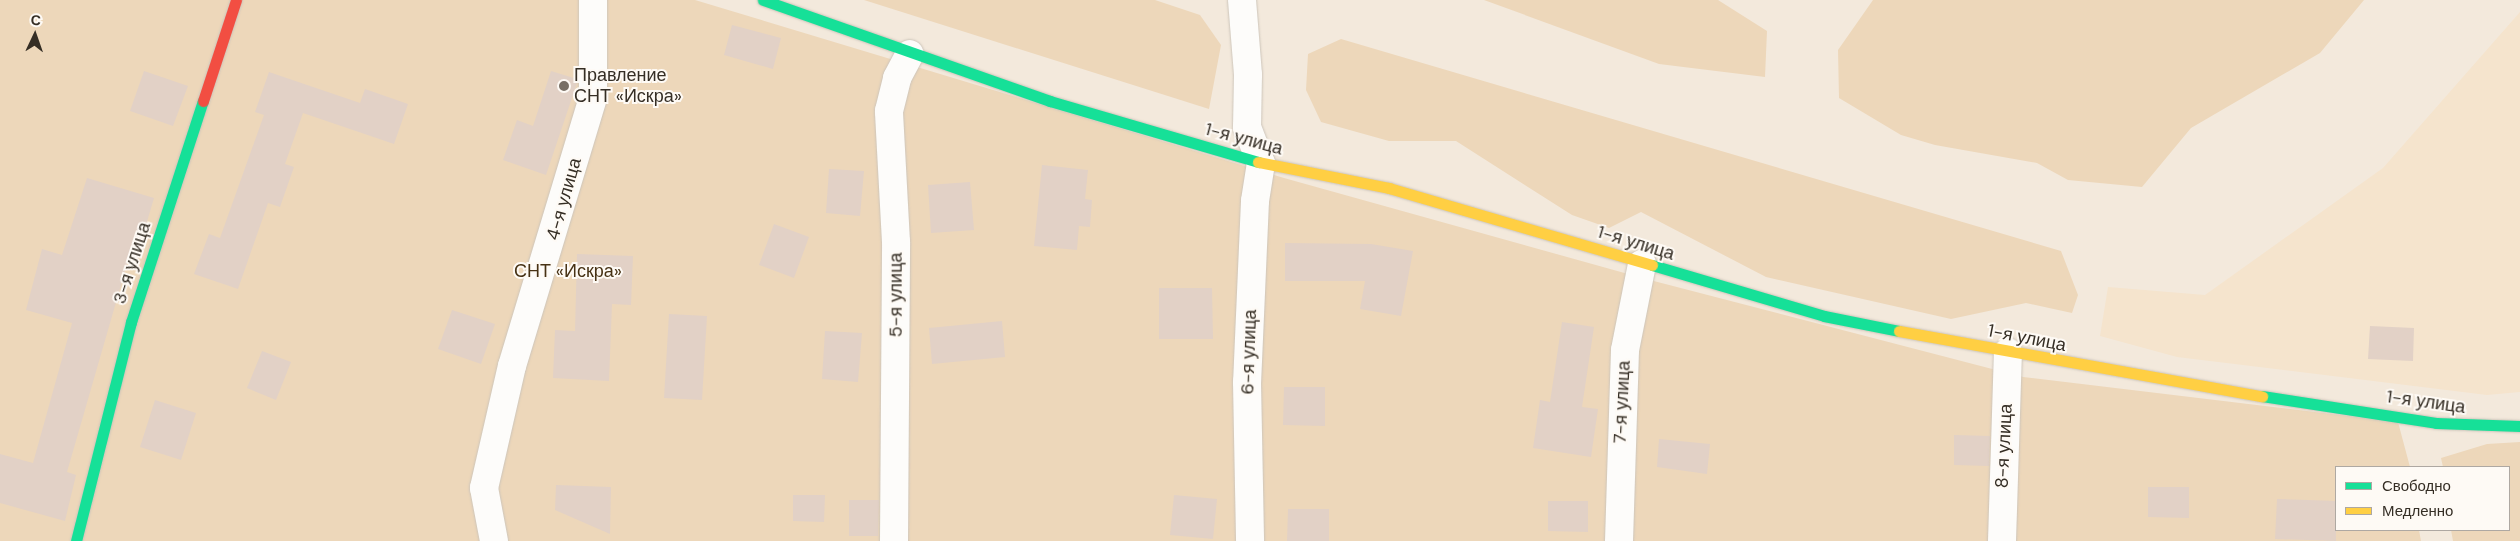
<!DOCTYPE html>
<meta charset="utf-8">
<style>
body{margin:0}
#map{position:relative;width:2520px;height:541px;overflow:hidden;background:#f3e9dc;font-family:"DM Sans",sans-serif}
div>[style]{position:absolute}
.built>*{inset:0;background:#f5e4cd}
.green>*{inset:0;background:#edd7ba}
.building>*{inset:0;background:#e2d1c6}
.roads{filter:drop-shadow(0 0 1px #cdc5ba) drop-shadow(0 0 1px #cdc5ba)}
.street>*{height:28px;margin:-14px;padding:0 14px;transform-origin:14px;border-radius:14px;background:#fdfcfa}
.fast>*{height:11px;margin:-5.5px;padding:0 5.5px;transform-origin:5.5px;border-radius:5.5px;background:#16e098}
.slow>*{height:11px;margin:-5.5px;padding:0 5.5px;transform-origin:5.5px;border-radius:5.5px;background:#ffcf43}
.jam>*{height:11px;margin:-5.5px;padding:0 5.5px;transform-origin:5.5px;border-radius:5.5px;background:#f24e42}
.dots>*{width:14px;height:14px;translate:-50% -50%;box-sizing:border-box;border:2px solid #fefaf5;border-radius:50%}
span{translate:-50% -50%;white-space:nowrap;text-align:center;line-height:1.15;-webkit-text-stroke:4px #fefaf5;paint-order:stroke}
.poi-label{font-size:18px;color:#352e25}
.left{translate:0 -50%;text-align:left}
.street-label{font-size:18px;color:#352e25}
.park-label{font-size:18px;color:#473215}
.legend{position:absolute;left:2335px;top:466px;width:175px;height:65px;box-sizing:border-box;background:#fefaf5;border:1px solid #aea8a2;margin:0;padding:6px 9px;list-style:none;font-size:15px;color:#352e25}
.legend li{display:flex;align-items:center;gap:10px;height:25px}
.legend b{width:25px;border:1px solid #aea8a2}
.north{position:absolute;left:10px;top:10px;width:50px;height:50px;-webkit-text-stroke:4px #fefaf5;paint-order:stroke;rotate:3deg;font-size:14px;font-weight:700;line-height:20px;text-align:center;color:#352e25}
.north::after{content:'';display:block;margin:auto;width:18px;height:22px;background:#352e25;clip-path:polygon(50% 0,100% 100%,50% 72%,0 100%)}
</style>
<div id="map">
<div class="built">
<div style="clip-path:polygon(2520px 12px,2520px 392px,2487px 395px,2177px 357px,2100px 336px,2108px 287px,2205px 295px,2383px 168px)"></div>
</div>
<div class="green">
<div style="clip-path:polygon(0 0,695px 0,1284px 178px,1646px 279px,2023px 377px,2398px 422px,2410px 467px,2336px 467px,2336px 530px,2419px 530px,2421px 541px,0 541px)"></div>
<div style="clip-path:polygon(864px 0,1155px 0,1200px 15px,1221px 45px,1209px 109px)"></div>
<div style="clip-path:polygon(1484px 0,1718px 0,1767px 31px,1765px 77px,1659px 64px)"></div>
<div style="clip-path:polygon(1873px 0,2364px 0,2320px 53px,2191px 128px,2142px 187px,2068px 180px,2037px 163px,1935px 145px,1901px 135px,1839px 98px,1838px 50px)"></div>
<div style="clip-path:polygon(1341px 39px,2061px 251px,2078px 295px,2072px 313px,2026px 303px,1951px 319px,1766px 277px,1641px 212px,1609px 228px,1572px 215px,1456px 141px,1389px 141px,1321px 122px,1306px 90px,1308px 54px)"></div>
<div style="clip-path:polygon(2520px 442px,2520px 541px,2453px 541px,2451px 530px,2509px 530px,2509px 467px,2443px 467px,2441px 458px,2487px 444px)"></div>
</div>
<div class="building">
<div style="clip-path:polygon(732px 25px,781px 38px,773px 69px,724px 55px)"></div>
<div style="clip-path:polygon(144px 71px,188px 86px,173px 126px,130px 111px)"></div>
<div style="clip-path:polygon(551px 71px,577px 79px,577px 83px,546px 175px,503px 160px,517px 120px,533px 126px)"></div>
<div style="clip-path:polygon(269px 72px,360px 103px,365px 89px,408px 104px,394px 144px,303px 113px,285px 164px,294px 167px,280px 207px,268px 203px,238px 289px,194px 274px,209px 234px,220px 238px,264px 115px,255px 112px)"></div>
<div style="clip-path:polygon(1042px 165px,1088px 170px,1085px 199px,1092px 200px,1090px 227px,1079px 226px,1077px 250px,1034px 246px)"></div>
<div style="clip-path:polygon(829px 169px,864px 171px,860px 216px,826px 213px)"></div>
<div style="clip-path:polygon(87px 178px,154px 198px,141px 242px,134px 240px,67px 472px,76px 475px,65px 521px,0 503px,0 454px,33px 463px,72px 323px,26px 310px,42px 249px,62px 255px)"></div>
<div style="clip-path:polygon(970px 182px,974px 230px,931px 233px,928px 185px)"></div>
<div style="clip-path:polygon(774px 224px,809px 237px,794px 278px,759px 265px)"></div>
<div style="clip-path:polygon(1285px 243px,1371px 244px,1413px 251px,1401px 316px,1360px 309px,1365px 281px,1285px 281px)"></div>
<div style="clip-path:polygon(577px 254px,633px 256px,631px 305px,612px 304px,609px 381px,553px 378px,555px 330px,575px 331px)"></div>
<div style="clip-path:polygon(1159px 288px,1212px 288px,1213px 339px,1159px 339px)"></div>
<div style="clip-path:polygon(452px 310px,495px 324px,481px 364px,438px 349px)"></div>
<div style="clip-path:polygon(669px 314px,707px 316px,702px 400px,664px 398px)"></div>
<div style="clip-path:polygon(1002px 321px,1005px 357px,932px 364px,929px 328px)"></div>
<div style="clip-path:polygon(1562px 322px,1594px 327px,1582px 407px,1598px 409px,1591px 457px,1533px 448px,1540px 400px,1550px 402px)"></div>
<div style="clip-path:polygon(2370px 326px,2414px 328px,2413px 361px,2368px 359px)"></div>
<div style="clip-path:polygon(825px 331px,862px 333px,858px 382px,822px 379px)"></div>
<div style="clip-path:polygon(262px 351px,291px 362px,276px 400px,247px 388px)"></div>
<div style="clip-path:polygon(1284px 387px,1325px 387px,1325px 426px,1283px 425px)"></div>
<div style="clip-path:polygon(155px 400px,196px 413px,181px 460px,140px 447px)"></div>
<div style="clip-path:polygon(1954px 435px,1990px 436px,1989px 466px,1954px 465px)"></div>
<div style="clip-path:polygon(1659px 439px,1710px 444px,1707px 474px,1657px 467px)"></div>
<div style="clip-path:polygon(556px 485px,611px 487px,610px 534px,555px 510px)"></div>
<div style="clip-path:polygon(2148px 487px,2189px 487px,2189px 518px,2148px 517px)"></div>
<div style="clip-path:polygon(793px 495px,825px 495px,824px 522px,793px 521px)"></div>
<div style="clip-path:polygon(1174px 495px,1217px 499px,1213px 539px,1170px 535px)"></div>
<div style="clip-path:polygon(2277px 499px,2336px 501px,2336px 541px,2275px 539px)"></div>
<div style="clip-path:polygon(849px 500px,879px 500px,878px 536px,849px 536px)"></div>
<div style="clip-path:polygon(1548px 501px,1588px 501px,1588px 532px,1548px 531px)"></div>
<div style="clip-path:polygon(1288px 509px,1329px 509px,1329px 541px,1287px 541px)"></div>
</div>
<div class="roads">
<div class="street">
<div style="left:1242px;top:0;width:75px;rotate:85.4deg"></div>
<div style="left:1248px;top:75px;width:52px;rotate:91.1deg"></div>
<div style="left:1247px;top:127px;width:39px;rotate:69deg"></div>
<div style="left:1261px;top:163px;width:38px;rotate:99deg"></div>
<div style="left:1255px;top:201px;width:181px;rotate:92.5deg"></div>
<div style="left:1247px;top:382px;width:159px;rotate:88.9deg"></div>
<div style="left:494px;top:541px;width:54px;rotate:-100.7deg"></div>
<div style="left:484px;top:488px;width:125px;rotate:-77.1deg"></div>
<div style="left:512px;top:366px;width:281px;rotate:-73.2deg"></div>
<div style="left:593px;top:97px;width:97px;rotate:-90deg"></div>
<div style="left:894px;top:541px;width:299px;rotate:-89.6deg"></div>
<div style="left:896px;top:242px;width:131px;rotate:-93.1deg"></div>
<div style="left:889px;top:111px;width:34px;rotate:-76deg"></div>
<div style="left:897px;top:78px;width:27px;rotate:-62deg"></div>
<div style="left:1619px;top:541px;width:191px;rotate:-88.2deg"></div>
<div style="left:1625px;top:350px;width:88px;rotate:-78.8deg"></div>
<div style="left:2002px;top:541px;width:189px;rotate:-88.2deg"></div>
</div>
<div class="fast">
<div style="left:763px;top:0;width:304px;rotate:19.4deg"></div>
<div style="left:1050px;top:101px;width:217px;rotate:16.3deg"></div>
<div style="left:1652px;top:265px;width:179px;rotate:16.5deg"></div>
<div style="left:1824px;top:316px;width:76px;rotate:11.3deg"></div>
<div style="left:2262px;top:396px;width:176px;rotate:8.8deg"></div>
<div style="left:2436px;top:423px;width:84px;rotate:2deg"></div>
<div style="left:76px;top:541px;width:226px;rotate:-75.9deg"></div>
<div style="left:131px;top:322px;width:232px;rotate:-72deg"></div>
</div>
<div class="slow">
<div style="left:1258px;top:162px;width:134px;rotate:11.2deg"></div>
<div style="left:1389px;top:188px;width:274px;rotate:16.3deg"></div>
<div style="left:1899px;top:331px;width:369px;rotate:10.2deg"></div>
</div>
<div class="jam">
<div style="left:203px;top:101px;width:106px;rotate:-71.9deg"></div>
</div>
</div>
<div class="dots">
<div style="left:564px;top:86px;background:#786f65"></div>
</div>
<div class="poi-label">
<span class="left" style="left:574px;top:86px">Правление<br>СНТ «Искра»</span>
</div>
<div class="street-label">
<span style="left:1244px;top:139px;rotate:15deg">1-я улица</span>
<span style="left:564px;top:199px;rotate:-74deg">4-я улица</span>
<span style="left:1636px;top:243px;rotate:17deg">1-я улица</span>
<span style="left:132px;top:263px;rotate:-72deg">3-я улица</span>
<span style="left:896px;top:295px;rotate:-90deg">5-я улица</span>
<span style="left:2027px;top:338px;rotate:11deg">1-я улица</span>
<span style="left:1249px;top:352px;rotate:-88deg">6-я улица</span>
<span style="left:1622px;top:402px;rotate:-87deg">7-я улица</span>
<span style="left:2426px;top:402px;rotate:8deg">1-я улица</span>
<span style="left:2004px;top:446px;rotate:-87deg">8-я улица</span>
</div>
<div class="park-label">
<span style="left:568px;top:271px">СНТ «Искра»</span>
</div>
<ul class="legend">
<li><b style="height:6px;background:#16e098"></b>Свободно</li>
<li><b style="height:6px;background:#ffcf43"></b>Медленно</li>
</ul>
<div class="north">С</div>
</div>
